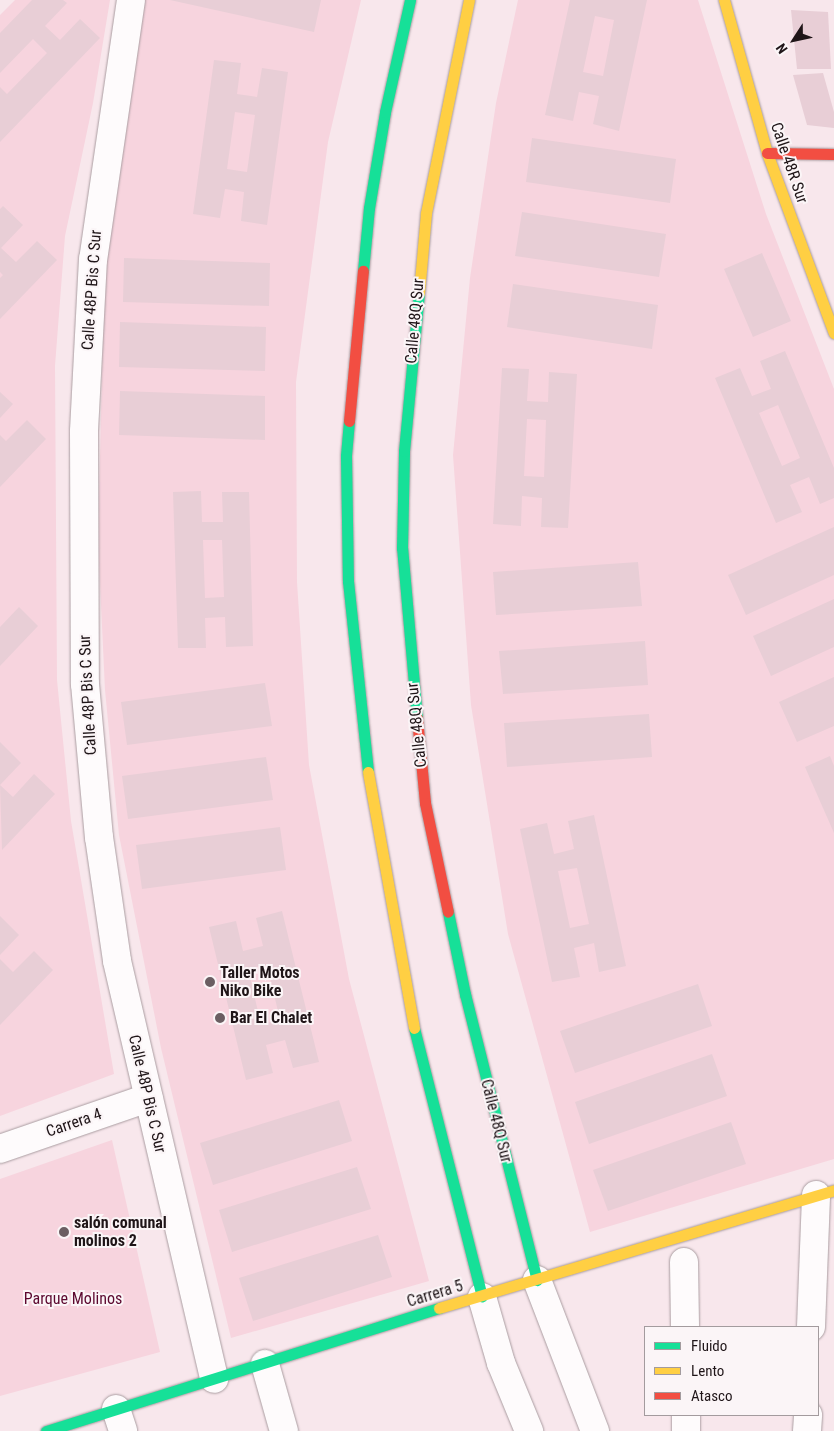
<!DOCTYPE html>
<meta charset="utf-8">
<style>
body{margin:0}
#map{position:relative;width:834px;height:1431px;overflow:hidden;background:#f8e7ec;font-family:"Roboto Condensed",sans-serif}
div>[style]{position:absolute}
.green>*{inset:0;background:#f7d4de}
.building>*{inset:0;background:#e8ced6}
.roads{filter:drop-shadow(0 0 1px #aa9da1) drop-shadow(0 0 1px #aa9da1)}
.street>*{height:28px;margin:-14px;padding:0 14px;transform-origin:14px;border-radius:14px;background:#fefbfc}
.fast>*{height:11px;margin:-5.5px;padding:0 5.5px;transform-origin:5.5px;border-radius:5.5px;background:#16e098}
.slow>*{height:11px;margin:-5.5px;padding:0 5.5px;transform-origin:5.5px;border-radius:5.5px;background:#ffcf43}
.jam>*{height:11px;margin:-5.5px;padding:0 5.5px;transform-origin:5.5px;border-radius:5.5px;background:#f24e42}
.dots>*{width:14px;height:14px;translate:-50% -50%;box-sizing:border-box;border:2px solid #fbf5f7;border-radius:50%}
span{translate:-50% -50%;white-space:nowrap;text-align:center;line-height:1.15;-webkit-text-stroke:4px #fbf5f7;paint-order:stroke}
.street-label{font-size:16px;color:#1f1518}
.poi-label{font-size:16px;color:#1f1518;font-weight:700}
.left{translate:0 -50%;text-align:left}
.park-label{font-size:16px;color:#5c082f}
.legend{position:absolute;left:644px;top:1326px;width:175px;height:90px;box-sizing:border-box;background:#fbf5f7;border:1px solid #a39b9e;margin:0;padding:6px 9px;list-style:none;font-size:15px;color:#1f1518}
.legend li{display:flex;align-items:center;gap:10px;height:25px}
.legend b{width:25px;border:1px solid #a39b9e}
.north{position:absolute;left:769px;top:15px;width:50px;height:50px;-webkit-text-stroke:4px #fbf5f7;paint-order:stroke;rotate:235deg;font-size:14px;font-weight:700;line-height:20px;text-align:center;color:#1f1518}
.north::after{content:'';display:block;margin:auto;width:18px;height:22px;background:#1f1518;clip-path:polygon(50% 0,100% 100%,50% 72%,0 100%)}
</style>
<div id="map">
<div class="green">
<div style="clip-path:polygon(15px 0,110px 0,93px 103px,65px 236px,55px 366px,57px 680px,71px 821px,114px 1074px,0 1116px,0 15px)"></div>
<div style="clip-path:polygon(145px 0,361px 0,328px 142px,296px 382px,297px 582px,309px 765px,349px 979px,429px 1281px,231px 1338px,161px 1048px,119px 835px,105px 690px,98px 540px,105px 248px)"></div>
<div style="clip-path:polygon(518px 0,698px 0,766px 214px,834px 389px,834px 1159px,590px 1232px,508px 934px,471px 705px,453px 455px,470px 278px,496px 103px)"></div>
<div style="clip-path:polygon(112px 1140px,160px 1352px,0 1396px,0 1179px)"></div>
</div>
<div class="building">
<div style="clip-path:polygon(32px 0,63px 0,67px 3px,45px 26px,60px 40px,80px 19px,100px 38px,0 142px,0 87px,7px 94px,47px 53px,33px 39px,0 73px,0 33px)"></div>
<div style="clip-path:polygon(170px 0,321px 0,314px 32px)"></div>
<div style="clip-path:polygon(evenodd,570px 0,647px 0,619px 131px,593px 124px,599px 96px,579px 92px,573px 121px,545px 115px,570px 0,595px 16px,614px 20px,603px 76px,583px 72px,595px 16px)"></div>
<div style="clip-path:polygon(791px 10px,828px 12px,831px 69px,797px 69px)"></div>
<div style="clip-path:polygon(evenodd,214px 60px,241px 63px,237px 94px,257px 97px,262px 68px,288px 72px,267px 225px,241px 221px,244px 192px,225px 189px,220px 218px,193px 214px,214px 60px,235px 112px,255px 115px,247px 172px,227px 169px,235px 112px)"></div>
<div style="clip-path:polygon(823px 73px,834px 112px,834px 128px,807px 125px,793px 75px)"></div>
<div style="clip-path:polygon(532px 138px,676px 159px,670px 203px,526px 182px)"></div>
<div style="clip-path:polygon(3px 206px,23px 225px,1px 248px,16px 262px,37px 241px,57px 260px,0 319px,0 278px,3px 275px,0 272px,0 209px)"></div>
<div style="clip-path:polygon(522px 212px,666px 234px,659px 277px,515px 256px)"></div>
<div style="clip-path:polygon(762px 253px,791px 321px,753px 337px,724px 269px)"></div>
<div style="clip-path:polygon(124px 258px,270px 263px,269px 306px,123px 302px)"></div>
<div style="clip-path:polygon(513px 284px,658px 305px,652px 349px,507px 327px)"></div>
<div style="clip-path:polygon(120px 322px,266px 327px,265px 371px,119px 367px)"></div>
<div style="clip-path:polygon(evenodd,785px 351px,834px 468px,834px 498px,820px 504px,809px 477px,790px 485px,802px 512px,776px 523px,715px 378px,740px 368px,752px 396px,771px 389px,760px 361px,785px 351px,778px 405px,800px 458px,782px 466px,759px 413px,778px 405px)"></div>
<div style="clip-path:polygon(evenodd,502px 368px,529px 369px,527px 401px,548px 402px,549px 372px,577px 374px,568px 528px,541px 527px,542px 498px,522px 496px,521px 526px,493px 524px,502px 368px,527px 419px,546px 420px,544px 477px,524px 476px,527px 419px)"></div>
<div style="clip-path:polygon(120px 391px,265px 396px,265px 440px,119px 435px)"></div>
<div style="clip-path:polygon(0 392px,13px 404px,0 418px)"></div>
<div style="clip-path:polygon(27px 420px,46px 439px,0 487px,0 435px,6px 441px)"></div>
<div style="clip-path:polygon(evenodd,201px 491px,202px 522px,223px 522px,222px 492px,249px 492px,253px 646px,226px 647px,225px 617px,205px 618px,206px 648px,178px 648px,173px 492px,201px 491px,203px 540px,222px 540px,224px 597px,205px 598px,203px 540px)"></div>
<div style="clip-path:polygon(834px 527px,834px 575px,746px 615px,728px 575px)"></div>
<div style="clip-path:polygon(638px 562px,642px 606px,496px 615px,493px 572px)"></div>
<div style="clip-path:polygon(834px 599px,834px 647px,771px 676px,753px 636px)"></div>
<div style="clip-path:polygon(19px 607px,38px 626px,0 666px,0 627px)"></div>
<div style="clip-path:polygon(645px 641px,648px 685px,503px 694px,499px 651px)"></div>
<div style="clip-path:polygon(834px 677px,834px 726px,797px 742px,779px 702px)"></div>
<div style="clip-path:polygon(265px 683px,272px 726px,127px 745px,121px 702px)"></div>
<div style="clip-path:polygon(649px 714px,652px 757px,507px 767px,504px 723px)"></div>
<div style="clip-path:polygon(0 742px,21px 763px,0 785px)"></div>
<div style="clip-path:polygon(830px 756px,834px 766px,834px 833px,805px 767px)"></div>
<div style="clip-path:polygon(266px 757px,273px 800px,128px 819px,122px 776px)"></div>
<div style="clip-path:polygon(34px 774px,55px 794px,2px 850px,0 785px,13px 797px)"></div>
<div style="clip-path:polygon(evenodd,594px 815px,626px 966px,599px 972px,594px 943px,574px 948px,580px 977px,552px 982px,520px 829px,547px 823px,554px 854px,574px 849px,568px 821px,594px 815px,577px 868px,589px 924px,570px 928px,558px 871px,577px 868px)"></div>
<div style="clip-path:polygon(280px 827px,286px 870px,142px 889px,136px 845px)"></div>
<div style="clip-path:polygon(evenodd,282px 911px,319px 1062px,293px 1068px,285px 1040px,266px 1045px,273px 1073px,246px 1080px,209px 927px,236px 921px,243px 951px,263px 946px,256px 918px,282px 911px,267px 964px,280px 1020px,261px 1024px,248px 969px,267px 964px)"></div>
<div style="clip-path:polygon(0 916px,19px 935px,0 955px)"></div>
<div style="clip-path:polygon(34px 951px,53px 970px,0 1025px,0 959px,13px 972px)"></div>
<div style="clip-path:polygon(698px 984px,712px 1026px,575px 1073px,560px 1031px)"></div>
<div style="clip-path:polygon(712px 1054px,727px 1096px,589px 1144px,575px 1102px)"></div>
<div style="clip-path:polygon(339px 1100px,352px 1141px,213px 1185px,200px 1143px)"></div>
<div style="clip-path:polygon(731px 1122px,746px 1164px,608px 1211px,593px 1170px)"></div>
<div style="clip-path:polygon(357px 1167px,371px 1209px,232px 1252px,219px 1210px)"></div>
<div style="clip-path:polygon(378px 1235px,392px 1277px,253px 1321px,239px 1278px)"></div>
</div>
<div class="roads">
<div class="street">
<div style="left:131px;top:0;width:262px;rotate:98.3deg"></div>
<div style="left:93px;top:259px;width:173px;rotate:93deg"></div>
<div style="left:84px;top:432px;width:252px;rotate:89.8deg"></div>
<div style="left:85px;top:684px;width:154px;rotate:84.8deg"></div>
<div style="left:99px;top:837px;width:125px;rotate:81.7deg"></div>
<div style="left:117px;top:961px;width:429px;rotate:76.9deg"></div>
<div style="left:0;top:1149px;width:157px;rotate:-19deg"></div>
<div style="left:684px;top:1262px;width:65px;rotate:89.1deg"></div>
<div style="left:537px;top:1280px;width:162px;rotate:69deg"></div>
<div style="left:482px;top:1297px;width:69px;rotate:73.9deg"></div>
<div style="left:501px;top:1363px;width:74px;rotate:67.6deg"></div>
<div style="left:811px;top:1327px;width:132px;rotate:-87.8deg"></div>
<div style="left:265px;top:1364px;width:70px;rotate:74.2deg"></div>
<div style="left:116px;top:1409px;width:23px;rotate:72deg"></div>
<div style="left:686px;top:1415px;width:16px;rotate:90deg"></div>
<div style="left:807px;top:1431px;width:16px;rotate:-86deg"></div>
</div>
<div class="fast">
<div style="left:363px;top:271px;width:63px;rotate:-84.6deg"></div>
<div style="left:369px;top:208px;width:97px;rotate:-80.5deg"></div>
<div style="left:385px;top:112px;width:115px;rotate:-77.4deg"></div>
<div style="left:349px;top:421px;width:35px;rotate:95deg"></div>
<div style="left:346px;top:456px;width:125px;rotate:89.1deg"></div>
<div style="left:348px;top:581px;width:192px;rotate:84deg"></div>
<div style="left:417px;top:718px;width:171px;rotate:-95deg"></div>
<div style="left:402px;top:548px;width:97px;rotate:-88.8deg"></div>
<div style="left:404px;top:451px;width:159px;rotate:-84.6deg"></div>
<div style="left:448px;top:912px;width:84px;rotate:78.3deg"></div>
<div style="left:465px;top:994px;width:295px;rotate:75.9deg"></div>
<div style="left:414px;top:1028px;width:277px;rotate:75.8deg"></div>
<div style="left:46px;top:1431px;width:412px;rotate:-17.4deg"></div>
</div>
<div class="slow">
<div style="left:724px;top:0;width:159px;rotate:74.3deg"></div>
<div style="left:767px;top:153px;width:192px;rotate:69.6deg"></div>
<div style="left:419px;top:293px;width:80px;rotate:-85deg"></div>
<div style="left:426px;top:213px;width:217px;rotate:-78.6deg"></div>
<div style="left:368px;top:772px;width:260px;rotate:79.8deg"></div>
<div style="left:439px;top:1308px;width:412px;rotate:-16.6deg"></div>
</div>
<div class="jam">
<div style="left:767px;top:153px;width:67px;rotate:0.9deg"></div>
<div style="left:349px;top:421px;width:151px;rotate:-84.7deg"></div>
<div style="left:417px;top:718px;width:85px;rotate:84.6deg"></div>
<div style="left:425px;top:803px;width:111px;rotate:78.1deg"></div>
</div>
</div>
<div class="dots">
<div style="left:210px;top:982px;background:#6b5e62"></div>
<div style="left:220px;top:1018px;background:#6b5e62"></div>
<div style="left:64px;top:1232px;background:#6b5e62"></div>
</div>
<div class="street-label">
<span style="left:789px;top:163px;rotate:71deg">Calle 48R Sur</span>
<span style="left:92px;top:290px;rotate:-86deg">Calle 48P Bis C Sur</span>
<span style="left:415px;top:321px;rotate:-85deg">Calle 48Q Sur</span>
<span style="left:88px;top:695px;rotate:-93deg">Calle 48P Bis C Sur</span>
<span style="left:417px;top:725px;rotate:-96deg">Calle 48Q Sur</span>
<span style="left:147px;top:1094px;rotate:77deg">Calle 48P Bis C Sur</span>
<span style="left:496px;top:1121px;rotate:76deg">Calle 48Q Sur</span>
<span style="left:74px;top:1123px;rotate:-19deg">Carrera 4</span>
<span style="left:435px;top:1294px;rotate:-17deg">Carrera 5</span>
</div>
<div class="poi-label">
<span class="left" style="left:220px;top:982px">Taller Motos<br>Niko Bike</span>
<span class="left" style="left:230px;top:1018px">Bar El Chalet</span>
<span class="left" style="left:74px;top:1232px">salón comunal<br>molinos 2</span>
</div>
<div class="park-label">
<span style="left:73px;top:1299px">Parque Molinos</span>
</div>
<ul class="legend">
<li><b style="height:6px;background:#16e098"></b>Fluido</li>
<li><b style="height:6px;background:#ffcf43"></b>Lento</li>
<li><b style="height:6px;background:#f24e42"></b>Atasco</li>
</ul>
<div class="north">N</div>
</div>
